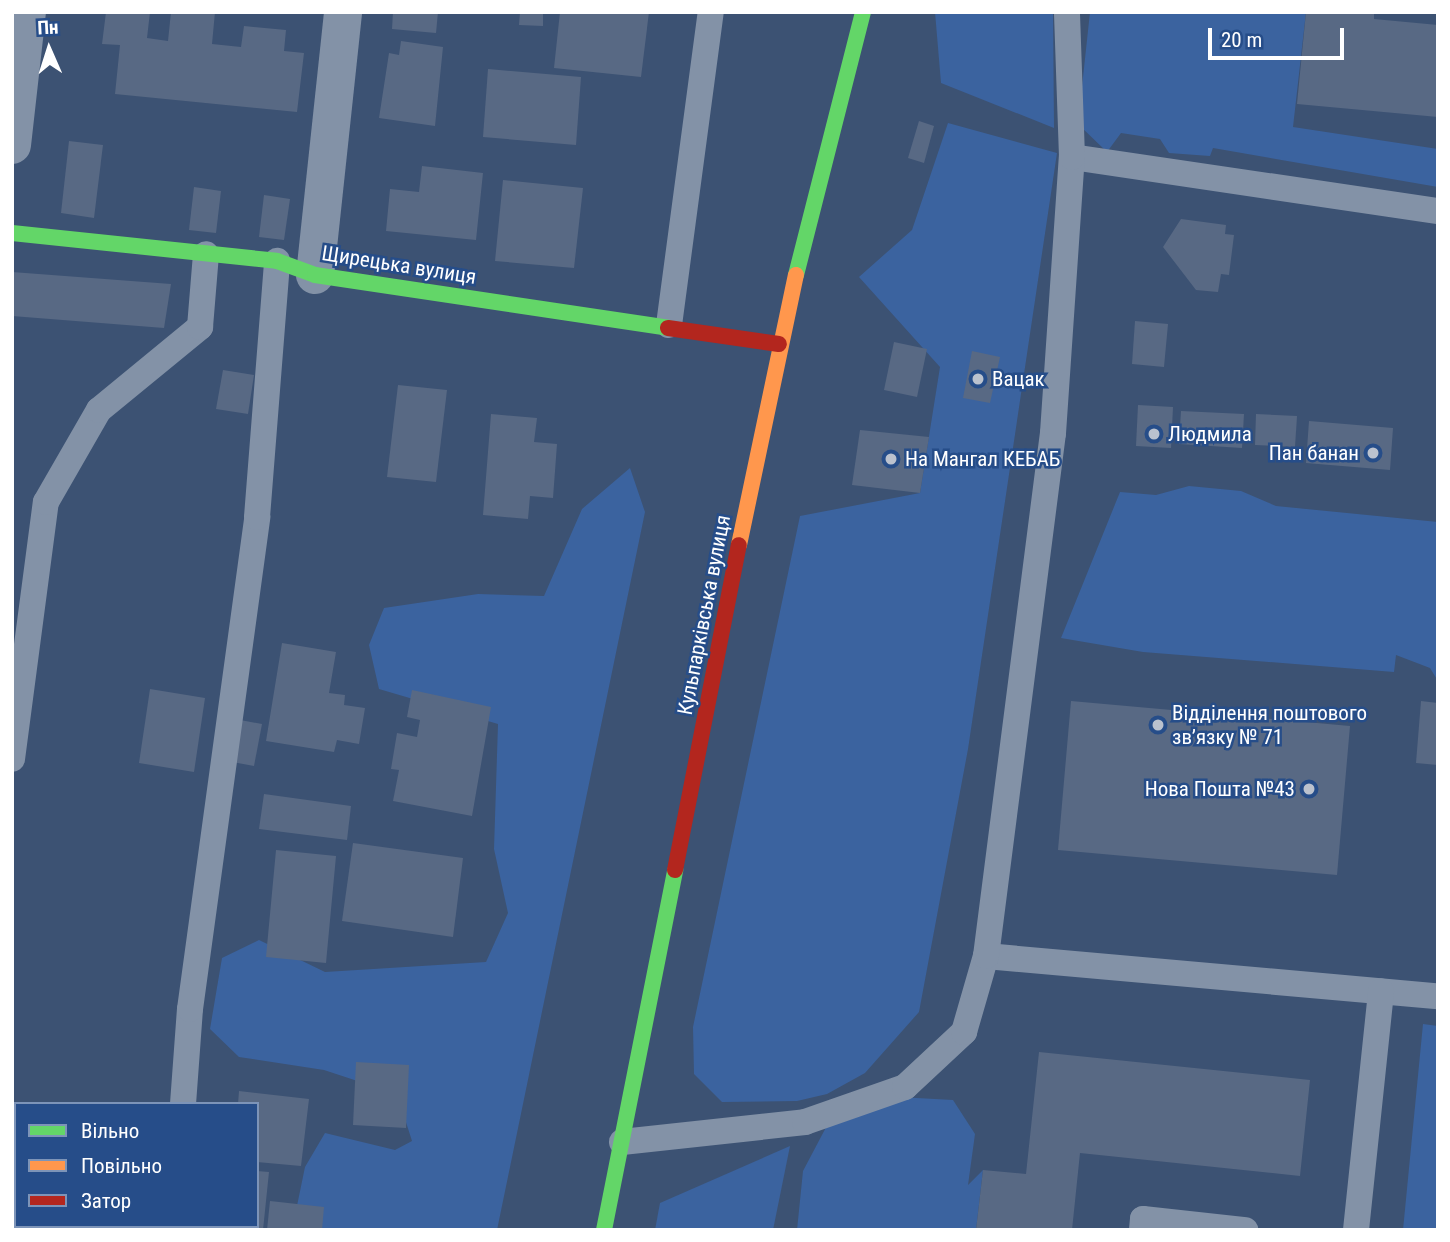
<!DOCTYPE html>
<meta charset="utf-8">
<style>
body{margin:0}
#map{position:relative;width:1450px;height:1242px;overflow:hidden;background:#3c5273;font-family:"Roboto Condensed",sans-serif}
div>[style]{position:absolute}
.green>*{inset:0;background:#3b639f}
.building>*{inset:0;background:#586984}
.lane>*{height:26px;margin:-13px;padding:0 13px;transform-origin:13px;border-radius:13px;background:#8392a7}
.street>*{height:38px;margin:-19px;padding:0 19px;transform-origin:19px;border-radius:19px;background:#8392a7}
.fast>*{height:16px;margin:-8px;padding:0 8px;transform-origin:8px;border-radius:8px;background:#63d668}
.slow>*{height:16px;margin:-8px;padding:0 8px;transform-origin:8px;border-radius:8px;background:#ff974d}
.jam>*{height:16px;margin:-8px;padding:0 8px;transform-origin:8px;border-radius:8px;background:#b3261e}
.dots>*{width:19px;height:19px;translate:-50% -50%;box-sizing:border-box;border:4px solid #264d89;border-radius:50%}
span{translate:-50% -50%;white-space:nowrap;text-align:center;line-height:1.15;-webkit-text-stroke:5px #264d89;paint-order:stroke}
.street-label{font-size:21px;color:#fff}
.poi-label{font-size:21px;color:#fff}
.left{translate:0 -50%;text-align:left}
.right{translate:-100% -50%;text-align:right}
.frame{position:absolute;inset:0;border:14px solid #fff;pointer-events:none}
.legend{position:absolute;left:14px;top:1102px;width:245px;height:126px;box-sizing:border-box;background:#264d89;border:2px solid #7d94b8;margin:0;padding:9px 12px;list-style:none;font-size:21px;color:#fff}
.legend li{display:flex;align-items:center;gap:14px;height:35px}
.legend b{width:35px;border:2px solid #7d94b8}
.north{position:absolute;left:14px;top:14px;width:70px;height:70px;-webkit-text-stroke:5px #264d89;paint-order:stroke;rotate:357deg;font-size:19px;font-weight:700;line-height:28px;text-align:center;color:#fff}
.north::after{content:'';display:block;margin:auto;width:24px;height:32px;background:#fff;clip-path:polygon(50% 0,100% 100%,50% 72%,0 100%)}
.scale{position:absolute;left:1208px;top:28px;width:136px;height:32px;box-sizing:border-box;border:4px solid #fff;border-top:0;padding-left:9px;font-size:21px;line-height:24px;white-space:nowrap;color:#fff;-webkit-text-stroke:5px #264d89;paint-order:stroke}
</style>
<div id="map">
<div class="green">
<div style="clip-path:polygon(935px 12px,1053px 12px,1054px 128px,941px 83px)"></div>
<div style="clip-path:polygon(1090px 12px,1306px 12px,1293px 127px,1438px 149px,1438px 187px,1213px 148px,1210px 156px,1169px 153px,1160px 139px,1121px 133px,1107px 152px,1078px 124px)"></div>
<div style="clip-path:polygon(948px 123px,1057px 153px,968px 749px,919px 1012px,865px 1073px,827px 1094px,797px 1101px,722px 1102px,694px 1074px,693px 1027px,800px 516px,920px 493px,940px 367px,859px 277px,912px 230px)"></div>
<div style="clip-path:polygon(630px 468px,645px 512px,497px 1230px,292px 1230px,305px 1167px,325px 1133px,395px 1150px,412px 1141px,397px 1094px,324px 1070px,239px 1057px,210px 1029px,222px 958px,259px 940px,325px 972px,486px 962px,508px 913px,494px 849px,498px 724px,379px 689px,369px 645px,384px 608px,478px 594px,544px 596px,582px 509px)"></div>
<div style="clip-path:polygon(1189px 486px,1241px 491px,1276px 506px,1438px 522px,1438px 681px,1430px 668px,1396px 655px,1394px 672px,1143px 652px,1061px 638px,1120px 492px,1156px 495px)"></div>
<div style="clip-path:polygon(1423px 1024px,1438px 1026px,1438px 1230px,1403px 1230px)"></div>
<div style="clip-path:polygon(880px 1096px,953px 1100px,975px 1134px,968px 1185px,983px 1170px,976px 1230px,797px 1230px,803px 1171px,832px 1116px)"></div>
<div style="clip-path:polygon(790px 1146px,773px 1230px,655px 1230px,660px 1203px)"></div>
</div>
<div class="building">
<div style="clip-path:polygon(106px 12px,150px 12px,147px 38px,168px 41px,171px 12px,215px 12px,212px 44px,241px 47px,244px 26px,286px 30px,284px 51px,304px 53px,297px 112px,115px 94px,120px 45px,102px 44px)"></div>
<div style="clip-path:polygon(393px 12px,438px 12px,436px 33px,392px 29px)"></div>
<div style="clip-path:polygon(520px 12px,543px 12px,543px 26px,519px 25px)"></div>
<div style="clip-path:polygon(560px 12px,649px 12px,641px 77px,554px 68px)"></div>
<div style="clip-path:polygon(1306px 12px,1374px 12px,1374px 19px,1438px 25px,1438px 117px,1297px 104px)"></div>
<div style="clip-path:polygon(401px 41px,443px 47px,435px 126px,379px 118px,389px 53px,399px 55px)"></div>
<div style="clip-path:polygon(488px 69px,581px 77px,576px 145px,483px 137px)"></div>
<div style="clip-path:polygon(919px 121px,934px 126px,924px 163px,908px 158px)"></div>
<div style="clip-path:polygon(69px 141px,103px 145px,94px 218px,61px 213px)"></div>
<div style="clip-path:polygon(422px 166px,483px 173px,476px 240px,386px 231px,390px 189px,419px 192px)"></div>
<div style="clip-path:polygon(503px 180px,583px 188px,574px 268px,495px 261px)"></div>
<div style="clip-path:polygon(194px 187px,221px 191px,216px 233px,189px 230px)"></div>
<div style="clip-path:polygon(264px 195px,290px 199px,284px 240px,259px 237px)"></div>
<div style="clip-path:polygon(1181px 219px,1226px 225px,1225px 234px,1234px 235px,1229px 275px,1221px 274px,1218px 292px,1196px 290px,1163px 247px)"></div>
<div style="clip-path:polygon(12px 272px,171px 284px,164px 328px,12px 316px)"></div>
<div style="clip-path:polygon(1135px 321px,1168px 324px,1164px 367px,1132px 364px)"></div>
<div style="clip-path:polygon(894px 342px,927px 349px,917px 397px,884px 390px)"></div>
<div style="clip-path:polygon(972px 351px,1000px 357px,990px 403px,963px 398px)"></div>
<div style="clip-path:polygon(223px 370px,254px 375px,248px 414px,216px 409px)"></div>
<div style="clip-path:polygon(398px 385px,447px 390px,436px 482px,387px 477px)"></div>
<div style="clip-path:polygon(1138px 405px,1173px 407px,1171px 448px,1136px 446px)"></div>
<div style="clip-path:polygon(1181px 411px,1244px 414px,1242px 448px,1179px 444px)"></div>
<div style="clip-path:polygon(491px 414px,537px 418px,534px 442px,557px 444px,553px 498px,530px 496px,528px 519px,483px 515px)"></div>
<div style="clip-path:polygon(1256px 414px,1297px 416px,1295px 447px,1255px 445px)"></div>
<div style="clip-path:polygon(1309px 421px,1393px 428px,1390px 470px,1306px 463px)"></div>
<div style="clip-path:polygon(860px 430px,929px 437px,920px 493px,852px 485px)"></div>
<div style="clip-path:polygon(282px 643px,336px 652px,329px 693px,345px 695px,344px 705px,365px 708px,359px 744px,337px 740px,334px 752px,266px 741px)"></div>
<div style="clip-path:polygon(150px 689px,205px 698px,194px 772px,139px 763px)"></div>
<div style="clip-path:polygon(412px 690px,491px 707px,472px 816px,393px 801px,399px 770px,391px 769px,397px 733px,417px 737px,420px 720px,407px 717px)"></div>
<div style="clip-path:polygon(1071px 701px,1350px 726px,1337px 875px,1058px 850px)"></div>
<div style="clip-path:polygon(1421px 701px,1438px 703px,1438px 765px,1416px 763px)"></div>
<div style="clip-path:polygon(235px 719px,262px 724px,254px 766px,227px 761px)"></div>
<div style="clip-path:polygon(264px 794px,351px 806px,347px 840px,259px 829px)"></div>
<div style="clip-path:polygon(353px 843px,463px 858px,453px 937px,342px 921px)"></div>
<div style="clip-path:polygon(276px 850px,336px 856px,326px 963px,266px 957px)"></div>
<div style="clip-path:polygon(1039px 1052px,1310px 1080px,1300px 1176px,1080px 1153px,1072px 1230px,976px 1230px,983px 1170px,1026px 1174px)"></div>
<div style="clip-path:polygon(356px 1062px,409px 1065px,406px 1128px,353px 1125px)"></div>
<div style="clip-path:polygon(239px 1091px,309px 1099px,301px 1166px,257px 1162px,257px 1104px,238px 1104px)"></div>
<div style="clip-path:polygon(257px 1171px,269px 1172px,263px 1230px,223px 1230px,257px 1226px)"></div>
<div style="clip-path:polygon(270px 1201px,324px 1207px,322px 1230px,267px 1230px)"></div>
</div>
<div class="lane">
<div style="left:1072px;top:157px;width:370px;rotate:8.4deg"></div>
<div style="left:669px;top:325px;width:316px;rotate:-82.4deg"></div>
<div style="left:12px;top:759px;width:259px;rotate:-82.5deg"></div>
<div style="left:46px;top:502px;width:106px;rotate:-60.1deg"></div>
<div style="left:99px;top:410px;width:131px;rotate:-39.4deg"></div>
<div style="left:200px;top:327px;width:73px;rotate:-85.3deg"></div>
<div style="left:986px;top:956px;width:454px;rotate:5.1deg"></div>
<div style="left:183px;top:1104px;width:95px;rotate:-85.8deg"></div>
<div style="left:190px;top:1009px;width:497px;rotate:-82.2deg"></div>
<div style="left:257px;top:517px;width:257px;rotate:-85.5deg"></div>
<div style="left:622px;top:1142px;width:184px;rotate:-6.2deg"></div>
<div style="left:805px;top:1122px;width:106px;rotate:-19.3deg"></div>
<div style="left:905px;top:1087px;width:81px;rotate:-43deg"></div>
<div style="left:964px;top:1032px;width:79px;rotate:-73.9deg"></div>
<div style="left:986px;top:956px;width:527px;rotate:-82.7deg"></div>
<div style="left:1053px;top:433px;width:277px;rotate:-86.1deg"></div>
<div style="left:1072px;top:157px;width:145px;rotate:-92deg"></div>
<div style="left:1142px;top:1230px;width:11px;rotate:-85deg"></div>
<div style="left:1143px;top:1219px;width:103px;rotate:6.2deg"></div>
<div style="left:1356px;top:1230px;width:240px;rotate:-84deg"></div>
</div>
<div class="street">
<div style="left:12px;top:145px;width:134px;rotate:-83.6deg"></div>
<div style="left:315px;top:275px;width:264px;rotate:-83.9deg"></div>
</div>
<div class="fast">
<div style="left:12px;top:233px;width:266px;rotate:6deg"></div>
<div style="left:277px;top:261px;width:40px;rotate:20.2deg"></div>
<div style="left:315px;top:275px;width:357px;rotate:8.5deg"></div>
<div style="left:796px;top:275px;width:271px;rotate:-75.7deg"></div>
<div style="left:604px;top:1230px;width:367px;rotate:-78.8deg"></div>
</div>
<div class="slow">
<div style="left:739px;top:545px;width:276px;rotate:-78.1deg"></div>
</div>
<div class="jam">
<div style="left:668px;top:328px;width:112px;rotate:8.2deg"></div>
<div style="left:675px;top:870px;width:331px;rotate:-78.9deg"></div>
</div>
<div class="dots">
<div style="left:978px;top:379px;background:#bbc2ce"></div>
<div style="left:1154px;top:434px;background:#bbc2ce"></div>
<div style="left:1373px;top:453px;background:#bbc2ce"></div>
<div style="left:891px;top:459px;background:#bbc2ce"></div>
<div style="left:1158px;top:725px;background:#bbc2ce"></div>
<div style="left:1309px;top:789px;background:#bbc2ce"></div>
</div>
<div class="street-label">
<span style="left:399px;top:265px;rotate:9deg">Щирецька вулиця</span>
<span style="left:704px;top:615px;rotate:-79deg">Кульпарківська вулиця</span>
</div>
<div class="poi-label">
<span class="left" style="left:992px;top:379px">Вацак</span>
<span class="left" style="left:1168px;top:434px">Людмила</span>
<span class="right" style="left:1359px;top:453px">Пан банан</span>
<span class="left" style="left:905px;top:459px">На Мангал КЕБАБ</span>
<span class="left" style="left:1172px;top:725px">Відділення поштового<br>зв’язку № 71</span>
<span class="right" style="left:1295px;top:789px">Нова Пошта №43</span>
</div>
<div class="frame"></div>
<ul class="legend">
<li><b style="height:9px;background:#63d668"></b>Вільно</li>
<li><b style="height:9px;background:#ff974d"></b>Повільно</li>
<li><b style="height:9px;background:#b3261e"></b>Затор</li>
</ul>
<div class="north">Пн</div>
<div class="scale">20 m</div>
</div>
